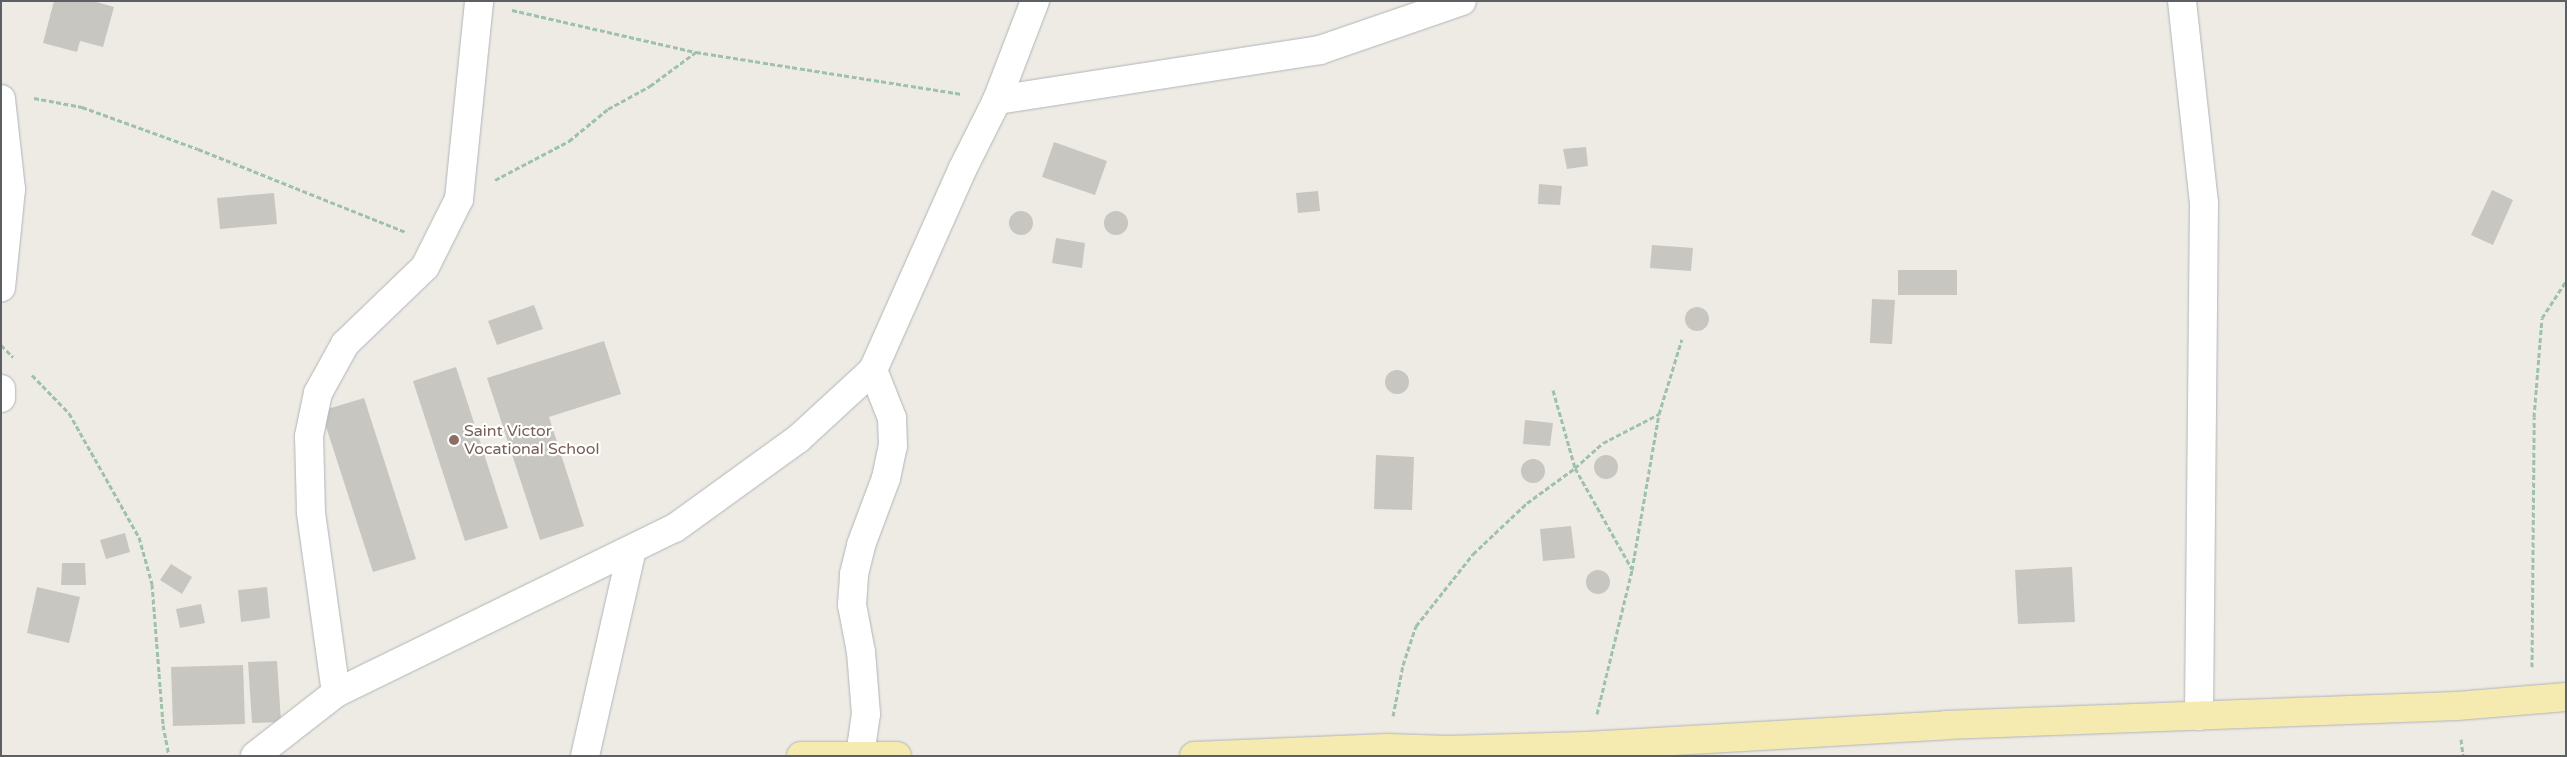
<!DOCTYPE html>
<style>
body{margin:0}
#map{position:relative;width:2567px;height:757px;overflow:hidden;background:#edebe4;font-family:"Varela Round",sans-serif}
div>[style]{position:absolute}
.building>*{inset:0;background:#c8c6c1}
.round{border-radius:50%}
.path>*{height:3px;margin-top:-1.5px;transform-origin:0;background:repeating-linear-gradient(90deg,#9dc2a9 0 5px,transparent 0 7.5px)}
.roads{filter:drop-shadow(0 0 1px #b1b4b8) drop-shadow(0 0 1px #b1b4b8)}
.minor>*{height:28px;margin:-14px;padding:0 14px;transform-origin:14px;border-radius:14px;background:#fff}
.major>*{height:28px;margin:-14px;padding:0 14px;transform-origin:14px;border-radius:14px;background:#f5ebb1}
.dots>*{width:14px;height:14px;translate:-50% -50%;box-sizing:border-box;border:2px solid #fff;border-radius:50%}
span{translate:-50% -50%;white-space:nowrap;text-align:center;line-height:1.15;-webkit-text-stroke:4.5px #fff;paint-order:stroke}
.education-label{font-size:16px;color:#785e54}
.left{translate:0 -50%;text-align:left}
.frame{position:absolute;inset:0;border:2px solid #5c5f63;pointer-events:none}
</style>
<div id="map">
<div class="building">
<div style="clip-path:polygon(54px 1px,93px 1px,114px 7px,103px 47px,80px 41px,77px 52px,43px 43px)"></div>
<div style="clip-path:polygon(1054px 142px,1107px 161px,1095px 195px,1042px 177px)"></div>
<div style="clip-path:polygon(1586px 147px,1588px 166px,1567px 169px,1563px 149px)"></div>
<div style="clip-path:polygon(1539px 184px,1562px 186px,1560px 205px,1538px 204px)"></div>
<div style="clip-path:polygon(2492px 190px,2513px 200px,2493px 245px,2471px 235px)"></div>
<div style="clip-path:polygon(1318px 191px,1320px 211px,1298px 213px,1296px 193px)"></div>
<div style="clip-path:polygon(274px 193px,277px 224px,220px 229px,217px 198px)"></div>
<div class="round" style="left:1104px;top:211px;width:24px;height:24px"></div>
<div class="round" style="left:1009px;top:211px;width:24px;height:24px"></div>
<div style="clip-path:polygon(1056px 238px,1085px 243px,1082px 268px,1052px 263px)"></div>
<div style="clip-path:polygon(1652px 245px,1693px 248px,1691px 271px,1650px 268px)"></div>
<div style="clip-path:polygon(1898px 270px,1957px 270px,1957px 295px,1898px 295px)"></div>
<div style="clip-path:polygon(1872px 299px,1895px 300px,1892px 344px,1870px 343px)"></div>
<div style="clip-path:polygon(534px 305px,543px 329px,497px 345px,488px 321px)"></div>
<div class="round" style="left:1685px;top:307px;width:24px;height:24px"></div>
<div style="clip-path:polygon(604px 341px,621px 394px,549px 417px,584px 526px,540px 540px,487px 378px)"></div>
<div style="clip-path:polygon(456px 367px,508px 528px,465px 541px,413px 381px)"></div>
<div class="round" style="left:1385px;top:370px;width:24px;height:24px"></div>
<div style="clip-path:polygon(364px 398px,416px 559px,373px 572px,321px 411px)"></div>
<div style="clip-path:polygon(1525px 420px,1553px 423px,1550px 446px,1523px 444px)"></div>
<div class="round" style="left:1594px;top:455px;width:24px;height:24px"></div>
<div style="clip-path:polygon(1376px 455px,1414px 457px,1412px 510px,1374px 509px)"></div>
<div class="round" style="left:1521px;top:459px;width:24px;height:24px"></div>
<div style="clip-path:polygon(1571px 526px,1575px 558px,1543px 561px,1540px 529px)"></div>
<div style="clip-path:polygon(125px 533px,130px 552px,106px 559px,100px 540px)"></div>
<div style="clip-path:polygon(62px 563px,85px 563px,86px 585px,61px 585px)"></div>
<div style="clip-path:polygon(171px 564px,192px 577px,182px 594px,160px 580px)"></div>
<div style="clip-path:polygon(2072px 567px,2075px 622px,2018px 624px,2015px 570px)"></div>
<div class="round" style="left:1586px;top:570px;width:24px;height:24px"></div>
<div style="clip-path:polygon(37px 587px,80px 597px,69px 643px,27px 633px)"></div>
<div style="clip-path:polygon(267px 587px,270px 618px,241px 622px,238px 590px)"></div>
<div style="clip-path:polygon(201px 604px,205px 623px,180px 628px,176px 609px)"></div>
<div style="clip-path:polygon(277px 661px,281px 722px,252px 723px,248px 662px)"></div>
<div style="clip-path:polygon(243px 665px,245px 724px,173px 726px,171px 667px)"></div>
</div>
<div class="path">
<div style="left:512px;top:10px;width:189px;rotate:12.9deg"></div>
<div style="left:696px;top:52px;width:269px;rotate:9deg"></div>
<div style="left:34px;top:98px;width:49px;rotate:10.6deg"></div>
<div style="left:82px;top:107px;width:123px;rotate:19.9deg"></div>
<div style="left:198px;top:149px;width:224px;rotate:21.8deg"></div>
<div style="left:495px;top:180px;width:84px;rotate:-27.8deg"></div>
<div style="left:569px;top:141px;width:50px;rotate:-39.4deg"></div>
<div style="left:608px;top:109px;width:48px;rotate:-28.7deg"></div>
<div style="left:650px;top:86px;width:57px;rotate:-36.5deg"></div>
<div style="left:1px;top:345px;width:17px;rotate:45deg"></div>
<div style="left:32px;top:375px;width:53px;rotate:45.8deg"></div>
<div style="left:69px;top:413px;width:142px;rotate:60.6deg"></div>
<div style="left:139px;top:537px;width:49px;rotate:74.5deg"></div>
<div style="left:152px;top:584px;width:141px;rotate:85.5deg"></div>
<div style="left:163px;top:725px;width:32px;rotate:79deg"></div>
<div style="left:1553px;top:390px;width:81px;rotate:74.2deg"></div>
<div style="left:1575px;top:468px;width:116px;rotate:60.6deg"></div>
<div style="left:2532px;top:667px;width:250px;rotate:-89.5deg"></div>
<div style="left:2534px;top:417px;width:99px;rotate:-85.4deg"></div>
<div style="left:2542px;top:318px;width:44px;rotate:-57deg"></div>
<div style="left:1597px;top:714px;width:148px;rotate:-76.3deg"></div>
<div style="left:1632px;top:570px;width:158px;rotate:-80.2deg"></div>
<div style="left:1659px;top:414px;width:78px;rotate:-73deg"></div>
<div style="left:1393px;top:716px;width:52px;rotate:-78.9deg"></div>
<div style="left:1403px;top:665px;width:41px;rotate:-71.6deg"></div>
<div style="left:1416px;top:626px;width:92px;rotate:-51.6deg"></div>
<div style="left:1473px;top:554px;width:74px;rotate:-43.4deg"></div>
<div style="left:1527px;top:503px;width:59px;rotate:-36.1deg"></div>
<div style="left:1575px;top:468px;width:38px;rotate:-42deg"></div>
<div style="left:1603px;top:443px;width:63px;rotate:-27.4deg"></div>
<div style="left:2461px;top:739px;width:17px;rotate:83deg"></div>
</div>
<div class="roads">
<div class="minor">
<div style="left:2182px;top:1px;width:203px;rotate:83.8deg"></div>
<div style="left:2204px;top:203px;width:513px;rotate:90.56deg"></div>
<div style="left:1px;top:99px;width:91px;rotate:83.7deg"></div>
<div style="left:11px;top:189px;width:99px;rotate:95.8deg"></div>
<div style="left:997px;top:100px;width:327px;rotate:-8.8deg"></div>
<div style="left:1320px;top:50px;width:150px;rotate:-19deg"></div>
<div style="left:1px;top:389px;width:9px;rotate:90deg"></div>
<div style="left:336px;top:693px;width:183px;rotate:-97.9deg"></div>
<div style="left:311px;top:512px;width:76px;rotate:-91.5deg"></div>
<div style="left:309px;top:436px;width:44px;rotate:-78.2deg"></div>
<div style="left:318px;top:393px;width:56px;rotate:-61.1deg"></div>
<div style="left:345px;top:344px;width:111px;rotate:-43.9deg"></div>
<div style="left:425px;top:267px;width:76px;rotate:-63.4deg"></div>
<div style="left:459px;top:199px;width:199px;rotate:-84.2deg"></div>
<div style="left:860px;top:755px;width:41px;rotate:-81.7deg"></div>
<div style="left:866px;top:714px;width:62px;rotate:-94.6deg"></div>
<div style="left:861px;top:652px;width:48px;rotate:-100.8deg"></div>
<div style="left:852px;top:605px;width:31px;rotate:-86deg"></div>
<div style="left:854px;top:574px;width:30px;rotate:-76deg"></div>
<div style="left:861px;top:545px;width:72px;rotate:-69.5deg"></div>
<div style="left:886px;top:478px;width:33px;rotate:-78deg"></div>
<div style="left:893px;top:446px;width:28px;rotate:-92deg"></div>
<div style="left:892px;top:418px;width:52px;rotate:-111.6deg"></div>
<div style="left:873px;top:370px;width:219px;rotate:-66deg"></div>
<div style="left:962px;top:170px;width:78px;rotate:-63.4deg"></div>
<div style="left:997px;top:100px;width:106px;rotate:-69deg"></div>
<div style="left:255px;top:756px;width:103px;rotate:-37.9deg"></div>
<div style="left:336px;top:693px;width:377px;rotate:-26deg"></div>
<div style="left:675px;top:528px;width:152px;rotate:-35.9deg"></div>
<div style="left:798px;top:439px;width:102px;rotate:-42.6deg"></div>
<div style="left:585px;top:756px;width:212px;rotate:-77.2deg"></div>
</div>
<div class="major">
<div style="left:801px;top:756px;width:96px"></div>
<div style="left:1194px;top:756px;width:193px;rotate:-2.4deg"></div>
<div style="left:1387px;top:748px;width:61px;rotate:1.9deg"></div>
<div style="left:1448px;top:750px;width:139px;rotate:-1.6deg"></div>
<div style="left:1587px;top:746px;width:360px;rotate:-3.3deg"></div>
<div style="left:1946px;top:725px;width:511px;rotate:-2.13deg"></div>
<div style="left:2457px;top:706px;width:109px;rotate:-4.7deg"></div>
</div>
</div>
<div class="dots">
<div style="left:454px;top:440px;background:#8d6e63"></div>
</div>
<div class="education-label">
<span class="left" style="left:464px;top:440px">Saint Victor<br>Vocational School</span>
</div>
<div class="frame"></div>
</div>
